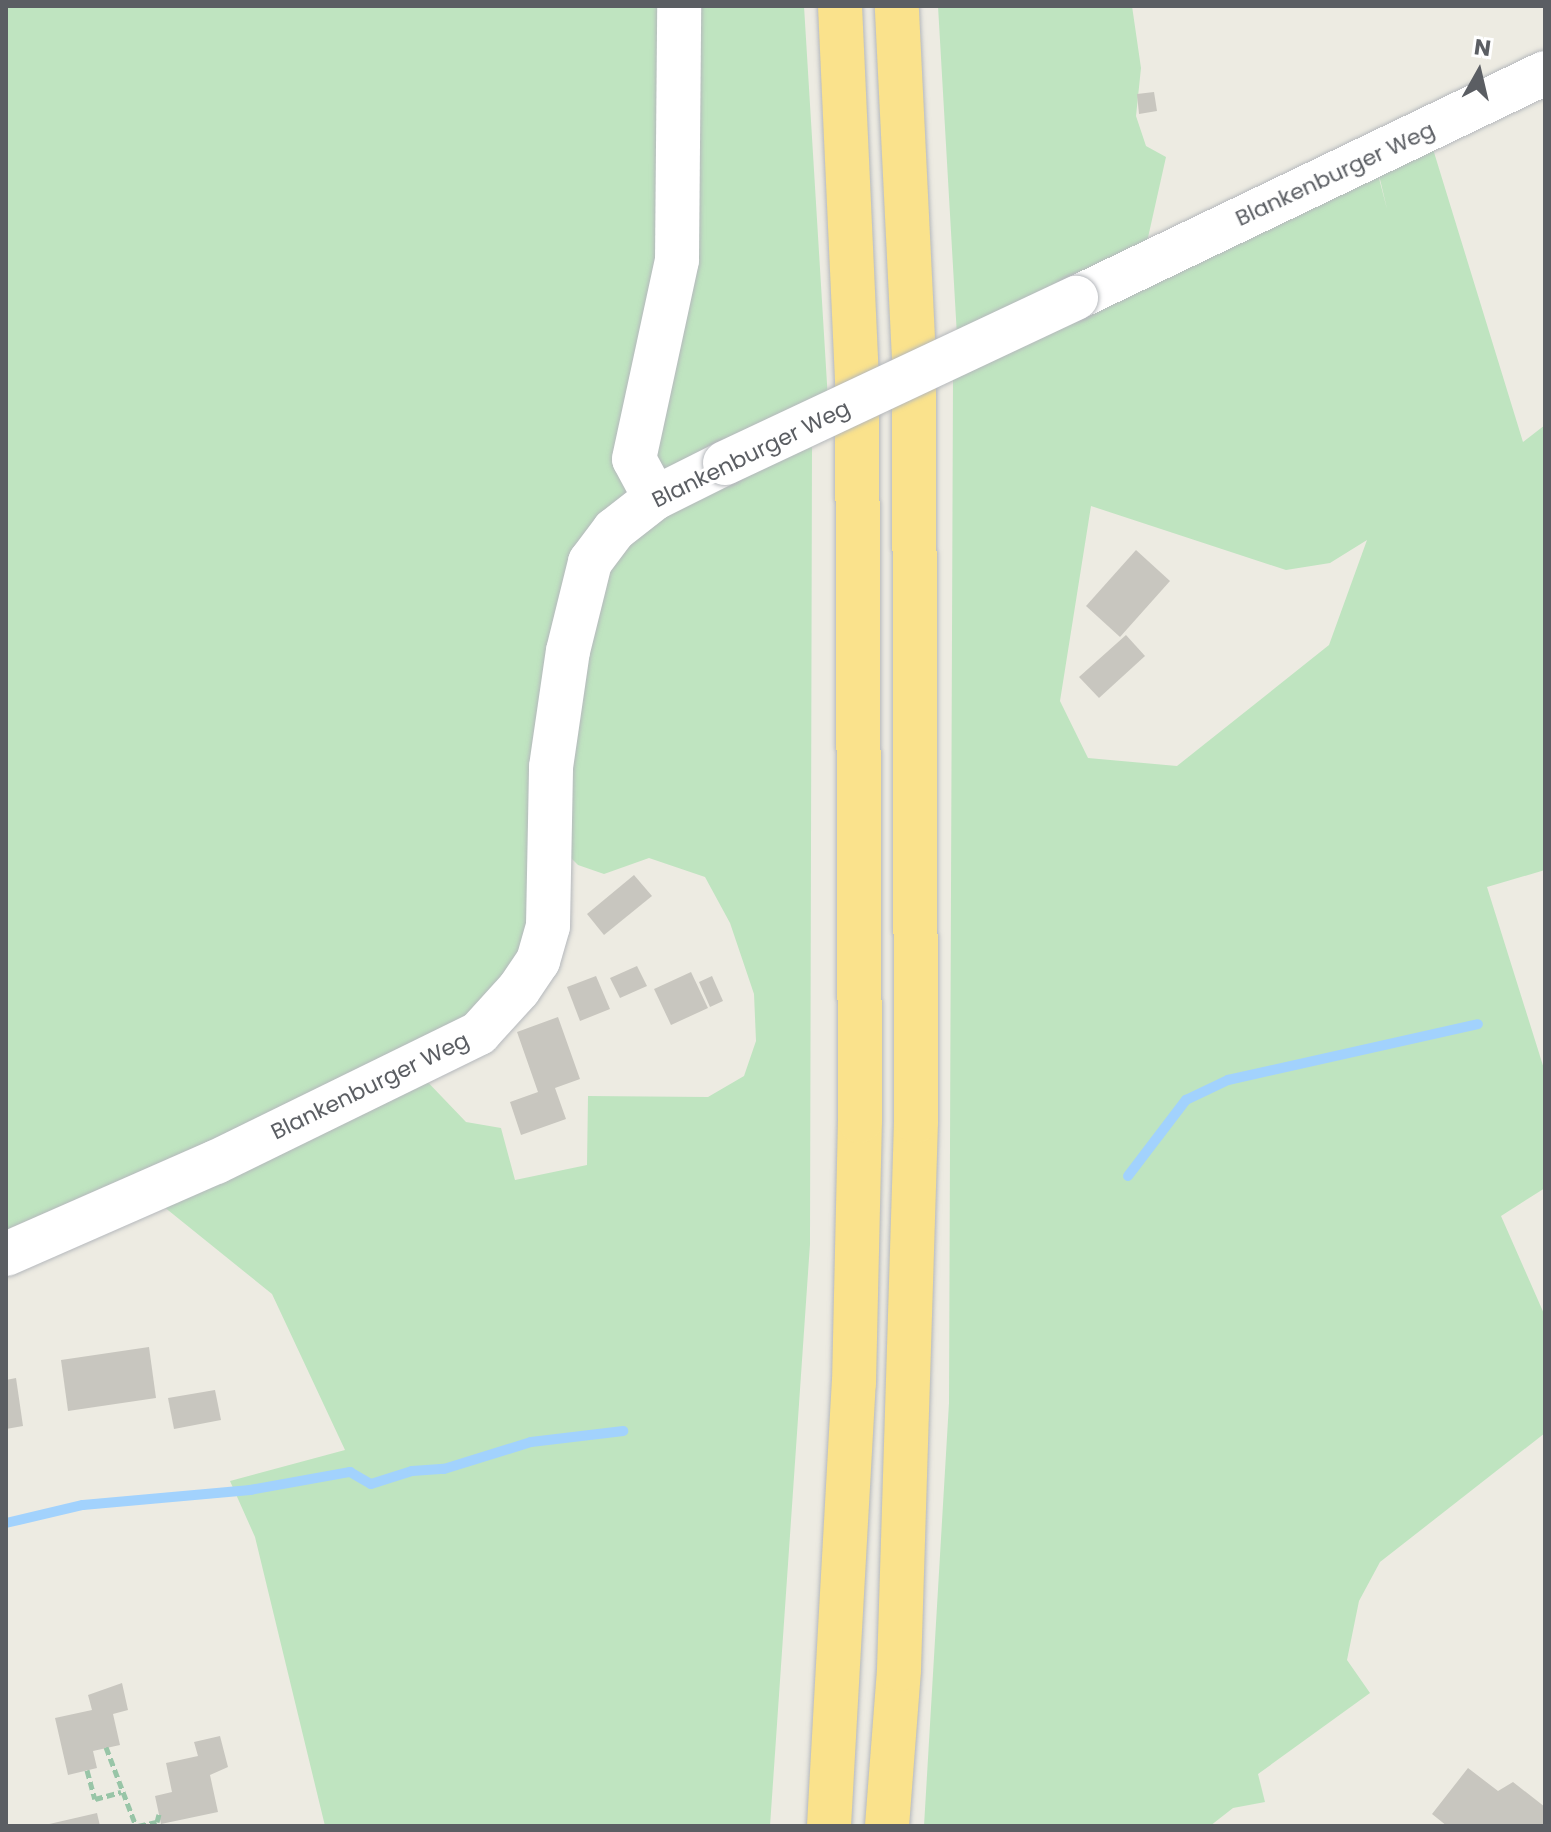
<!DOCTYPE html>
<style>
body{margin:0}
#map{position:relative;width:1551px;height:1832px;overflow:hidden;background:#edebe2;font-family:Poppins,sans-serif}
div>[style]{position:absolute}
.green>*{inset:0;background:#bfe4c0}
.stream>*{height:10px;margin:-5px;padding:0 5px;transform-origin:5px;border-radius:5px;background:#a2d2fd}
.building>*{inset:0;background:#c8c6bf}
.path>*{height:5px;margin-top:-2.5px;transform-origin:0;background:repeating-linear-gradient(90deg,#98c5a7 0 8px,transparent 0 12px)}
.roads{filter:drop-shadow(0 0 2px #b5b8bc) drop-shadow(0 0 2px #b5b8bc)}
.minor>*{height:44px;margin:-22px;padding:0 22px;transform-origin:22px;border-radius:22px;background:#fff}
.highway>*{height:44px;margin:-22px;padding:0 22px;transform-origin:22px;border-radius:22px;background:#fae28c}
.bridges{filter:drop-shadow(0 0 2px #b5b8bc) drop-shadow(0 0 2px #b5b8bc)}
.minor-bridge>*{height:44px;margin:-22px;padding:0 22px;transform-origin:22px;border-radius:22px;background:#fff}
span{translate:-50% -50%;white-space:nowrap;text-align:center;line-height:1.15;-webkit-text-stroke:6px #fff;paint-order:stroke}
.street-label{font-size:22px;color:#5b5e63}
.frame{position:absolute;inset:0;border:8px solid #5b5e63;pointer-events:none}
.north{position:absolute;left:1439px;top:32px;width:80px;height:80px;-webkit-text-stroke:6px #fff;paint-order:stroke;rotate:8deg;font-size:22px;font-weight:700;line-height:32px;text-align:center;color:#5b5e63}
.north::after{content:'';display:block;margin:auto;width:28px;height:36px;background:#5b5e63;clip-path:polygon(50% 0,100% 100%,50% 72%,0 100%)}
</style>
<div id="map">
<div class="green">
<div style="clip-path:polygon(6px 6px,804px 6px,828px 400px,599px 529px,537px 925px,468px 1027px,6px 1230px)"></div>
<div style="clip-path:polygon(938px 6px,1132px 6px,1141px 68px,1136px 116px,1146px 146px,1166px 157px,1147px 242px,957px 336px)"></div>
<div style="clip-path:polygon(evenodd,1429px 136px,1523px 442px,1545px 425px,1545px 870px,1487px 887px,1545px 1072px,1545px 1188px,1501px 1216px,1545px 1316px,1545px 1433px,1380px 1562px,1359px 1601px,1347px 1660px,1370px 1693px,1258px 1774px,1265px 1802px,1233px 1808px,1210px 1826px,924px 1826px,949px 1403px,953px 376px,1375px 163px,1387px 209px,1376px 162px,1429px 136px,1091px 506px,1286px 570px,1330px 563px,1367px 540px,1329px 645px,1177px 766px,1088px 758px,1060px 701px,1091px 506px)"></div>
<div style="clip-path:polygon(812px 447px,810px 1244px,770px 1826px,325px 1826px,255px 1537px,230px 1481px,345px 1450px,272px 1294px,153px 1198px,420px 1074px,466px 1122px,501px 1128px,515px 1180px,587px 1165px,588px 1096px,708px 1097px,744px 1076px,756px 1041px,754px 994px,730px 923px,705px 877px,649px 858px,604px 874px,578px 865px,561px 848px,563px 808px,602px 579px,621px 541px,705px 490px)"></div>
</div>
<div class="stream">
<div style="left:1128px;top:1176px;width:96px;rotate:-52.7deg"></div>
<div style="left:1186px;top:1100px;width:47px;rotate:-25.5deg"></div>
<div style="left:1228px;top:1080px;width:256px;rotate:-12.6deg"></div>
<div style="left:6px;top:1523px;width:79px;rotate:-13.2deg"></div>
<div style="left:83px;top:1505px;width:168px;rotate:-5.1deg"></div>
<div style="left:250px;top:1490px;width:102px;rotate:-10.2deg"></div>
<div style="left:350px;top:1472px;width:24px;rotate:30deg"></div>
<div style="left:371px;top:1484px;width:43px;rotate:-17.6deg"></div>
<div style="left:412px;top:1471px;width:32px;rotate:-4deg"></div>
<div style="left:444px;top:1469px;width:91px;rotate:-17.2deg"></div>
<div style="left:531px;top:1442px;width:93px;rotate:-6.8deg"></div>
</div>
<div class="building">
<div style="clip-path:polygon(1154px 92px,1157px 111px,1139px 114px,1137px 94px)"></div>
<div style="clip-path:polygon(1136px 550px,1170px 581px,1120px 637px,1086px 606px)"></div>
<div style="clip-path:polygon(1126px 635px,1145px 656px,1099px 698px,1079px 677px)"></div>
<div style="clip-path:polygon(634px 875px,652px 896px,604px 935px,587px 914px)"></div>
<div style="clip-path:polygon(637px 966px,647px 986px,620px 998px,610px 978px)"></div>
<div style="clip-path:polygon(691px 972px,708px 1008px,671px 1025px,654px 989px)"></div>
<div style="clip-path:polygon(596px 976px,610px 1009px,580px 1021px,567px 987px)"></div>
<div style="clip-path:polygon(712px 976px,723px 1001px,710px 1007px,699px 982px)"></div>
<div style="clip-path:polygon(558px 1017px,580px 1079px,555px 1088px,566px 1119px,521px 1135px,510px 1102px,538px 1092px,517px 1032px)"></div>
<div style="clip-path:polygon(149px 1347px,156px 1398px,68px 1411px,61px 1360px)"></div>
<div style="clip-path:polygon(16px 1378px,23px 1426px,6px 1429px,6px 1380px)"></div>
<div style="clip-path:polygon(215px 1390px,221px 1420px,174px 1429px,168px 1398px)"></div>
<div style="clip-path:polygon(122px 1683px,128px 1710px,113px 1714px,120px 1745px,93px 1751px,97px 1768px,68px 1775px,55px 1718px,92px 1710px,88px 1695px)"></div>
<div style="clip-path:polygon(220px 1736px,228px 1767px,210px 1775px,218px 1812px,161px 1824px,155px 1796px,172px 1792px,166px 1763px,198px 1756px,194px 1742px)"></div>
<div style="clip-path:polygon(1468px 1768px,1498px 1791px,1513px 1782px,1545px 1807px,1545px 1822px,1542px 1826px,1447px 1826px,1432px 1814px)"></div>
<div style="clip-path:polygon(97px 1813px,100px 1826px,45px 1826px,45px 1825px)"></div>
</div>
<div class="path">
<div style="left:106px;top:1747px;width:85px;rotate:69.2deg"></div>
<div style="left:87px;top:1770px;width:30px;rotate:75deg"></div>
<div style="left:95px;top:1799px;width:27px;rotate:-15deg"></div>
<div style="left:138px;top:1826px;width:19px;rotate:-12deg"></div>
<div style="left:157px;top:1822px;width:8px;rotate:-76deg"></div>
</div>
<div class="roads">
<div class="minor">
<div style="left:1076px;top:298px;width:520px;rotate:-25.63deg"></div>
<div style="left:655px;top:498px;width:44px;rotate:-118.3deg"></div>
<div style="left:634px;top:459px;width:204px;rotate:-77.8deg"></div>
<div style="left:677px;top:260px;width:254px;rotate:-89.5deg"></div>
<div style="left:6px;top:1254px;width:229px;rotate:-23.7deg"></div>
<div style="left:216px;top:1162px;width:293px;rotate:-26.1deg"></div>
<div style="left:479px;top:1033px;width:59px;rotate:-47.7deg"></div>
<div style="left:519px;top:989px;width:34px;rotate:-56deg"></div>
<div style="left:538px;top:961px;width:36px;rotate:-74deg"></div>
<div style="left:548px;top:926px;width:159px;rotate:-88.9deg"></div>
<div style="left:551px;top:767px;width:117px;rotate:-81.7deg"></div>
<div style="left:568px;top:651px;width:92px;rotate:-76.1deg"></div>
<div style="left:590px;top:562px;width:40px;rotate:-53deg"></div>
<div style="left:614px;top:530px;width:52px;rotate:-38deg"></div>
<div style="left:655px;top:498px;width:78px;rotate:-26.6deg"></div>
</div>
<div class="highway">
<div style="left:829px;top:1826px;width:444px;rotate:-86.8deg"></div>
<div style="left:854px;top:1383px;width:262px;rotate:-88.7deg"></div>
<div style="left:860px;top:1121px;width:741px;rotate:-90.23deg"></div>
<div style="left:857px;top:380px;width:374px;rotate:-92.6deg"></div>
<div style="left:887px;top:1826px;width:157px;rotate:-85.6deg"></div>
<div style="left:899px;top:1669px;width:548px;rotate:-88.22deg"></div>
<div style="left:916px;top:1121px;width:762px;rotate:-90.15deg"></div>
<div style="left:914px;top:359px;width:353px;rotate:-92.8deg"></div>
</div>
</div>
<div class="bridges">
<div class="minor-bridge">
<div style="left:725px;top:463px;width:388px;rotate:-25.2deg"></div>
</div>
</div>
<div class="street-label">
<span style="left:1335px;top:174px;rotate:-25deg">Blankenburger Weg</span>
<span style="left:751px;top:454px;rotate:-26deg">Blankenburger Weg</span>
<span style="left:370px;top:1086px;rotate:-26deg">Blankenburger Weg</span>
</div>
<div class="frame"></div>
<div class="north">N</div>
</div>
